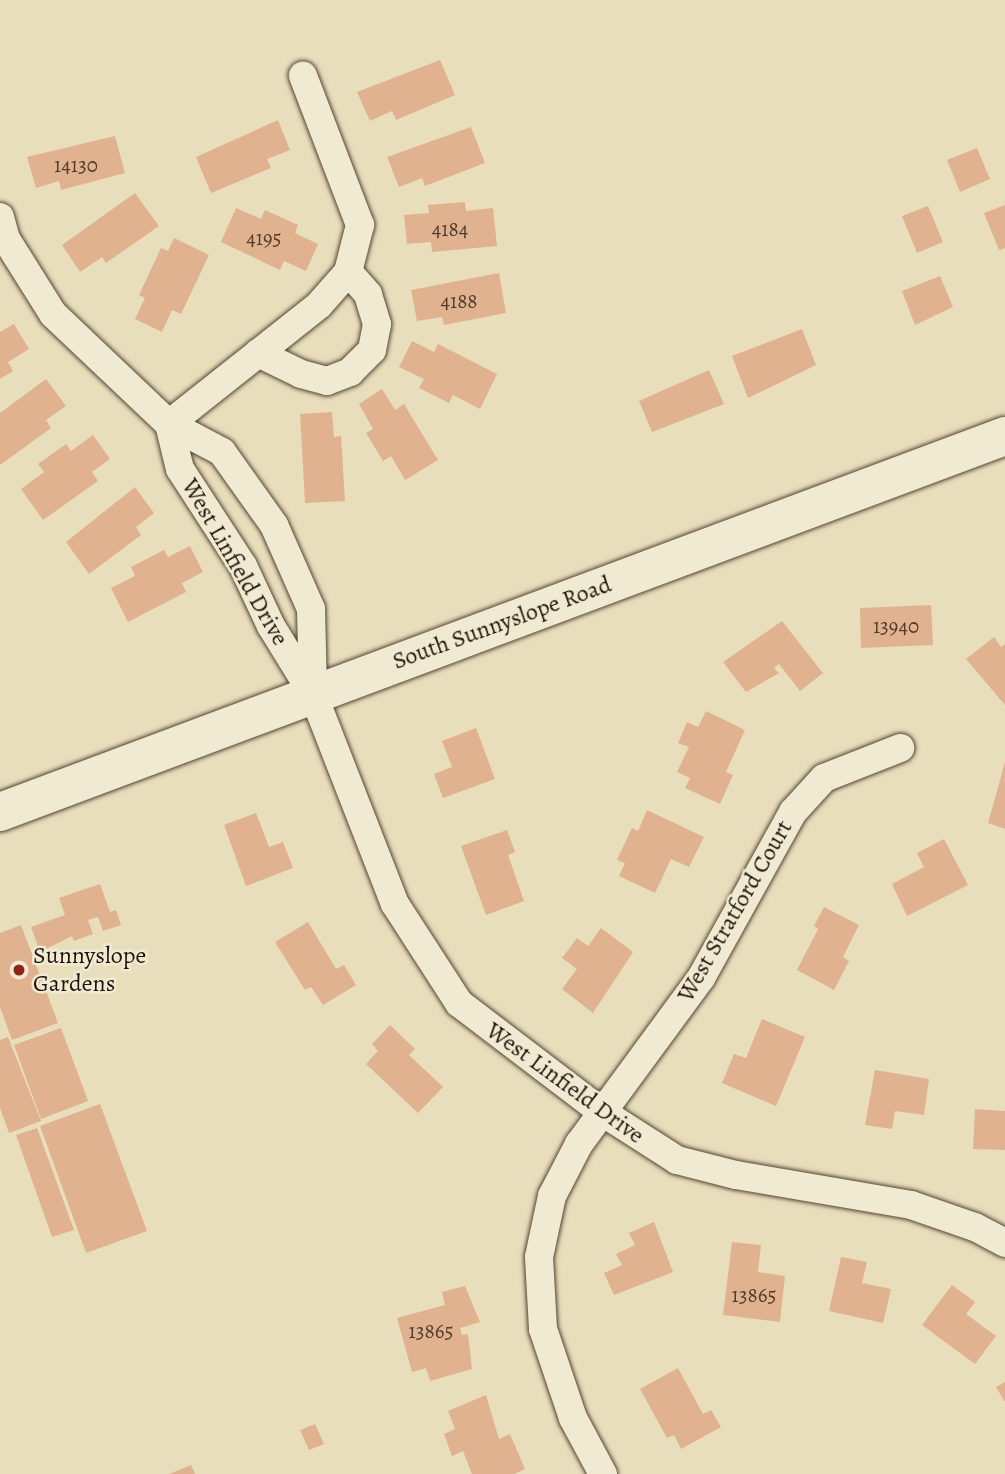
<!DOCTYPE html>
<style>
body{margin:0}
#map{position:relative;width:1005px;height:1474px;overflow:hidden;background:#e9debb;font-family:Alegreya,serif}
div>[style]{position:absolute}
.building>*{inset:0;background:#e0b28f}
.roads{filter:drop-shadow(0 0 2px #544636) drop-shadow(0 0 2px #544636)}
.street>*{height:28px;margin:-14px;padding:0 14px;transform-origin:14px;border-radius:14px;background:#f1ead3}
.secondary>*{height:38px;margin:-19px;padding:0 19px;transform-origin:19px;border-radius:19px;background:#f1ead3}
.dots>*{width:19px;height:19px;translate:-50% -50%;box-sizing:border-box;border:4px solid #f1ead3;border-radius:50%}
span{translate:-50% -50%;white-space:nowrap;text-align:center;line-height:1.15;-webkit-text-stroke:5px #f1ead3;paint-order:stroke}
.number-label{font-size:21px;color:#523c2b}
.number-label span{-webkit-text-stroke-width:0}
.street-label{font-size:24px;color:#22140a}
.poi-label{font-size:24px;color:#22140a}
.left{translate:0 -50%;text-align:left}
</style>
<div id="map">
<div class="building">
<div style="clip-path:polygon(440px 60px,455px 95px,396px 120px,392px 111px,370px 121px,357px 92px)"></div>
<div style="clip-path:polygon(278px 120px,290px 150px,267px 159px,271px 168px,211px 193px,196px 157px)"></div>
<div style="clip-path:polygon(471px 127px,485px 163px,425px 186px,422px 178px,399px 187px,387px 157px)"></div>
<div style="clip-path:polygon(115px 136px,125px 173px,61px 190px,59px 181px,36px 188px,27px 157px)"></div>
<div style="clip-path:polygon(977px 148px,990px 179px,960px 192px,947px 160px)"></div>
<div style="clip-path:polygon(135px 193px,159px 226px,106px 263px,102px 257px,80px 272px,62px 245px)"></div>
<div style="clip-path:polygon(465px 202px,466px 211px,493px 208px,497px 246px,432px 252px,431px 242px,407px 244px,404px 215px,429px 213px,428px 205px)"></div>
<div style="clip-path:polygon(1005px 205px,1005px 248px,999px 250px,984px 213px)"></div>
<div style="clip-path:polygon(928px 206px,943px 242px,917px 253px,902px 216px)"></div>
<div style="clip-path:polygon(236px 208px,261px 219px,265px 210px,298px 225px,295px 233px,318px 244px,306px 271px,284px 261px,280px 270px,221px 242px)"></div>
<div style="clip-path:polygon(174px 238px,209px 255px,181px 314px,172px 310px,162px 332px,135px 319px,145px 298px,139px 295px,161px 248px,168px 251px)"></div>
<div style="clip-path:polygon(499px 273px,506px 313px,444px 325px,442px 317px,417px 321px,411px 290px)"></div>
<div style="clip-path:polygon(940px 276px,953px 307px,915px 325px,902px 291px)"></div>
<div style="clip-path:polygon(14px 324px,29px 349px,8px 362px,13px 371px,0 379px,0 332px)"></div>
<div style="clip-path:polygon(802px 329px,816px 365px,748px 398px,732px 356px)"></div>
<div style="clip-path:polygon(412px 341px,434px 352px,438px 344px,497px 374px,480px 409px,453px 395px,449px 403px,419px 388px,424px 379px,399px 367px)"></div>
<div style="clip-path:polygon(709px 370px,724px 404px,652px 432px,639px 401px)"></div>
<div style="clip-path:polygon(46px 379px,66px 406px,46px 420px,51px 428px,0 465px,0 413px)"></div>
<div style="clip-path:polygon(382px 389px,395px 410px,404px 404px,438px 460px,405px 480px,391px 456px,383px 461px,366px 433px,373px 429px,359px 404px)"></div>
<div style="clip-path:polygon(332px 412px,334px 437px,341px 436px,345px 501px,305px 503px,300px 414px)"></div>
<div style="clip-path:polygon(93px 435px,110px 459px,92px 472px,98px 481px,43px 520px,21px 489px,44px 472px,38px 464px,66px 444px,71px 451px)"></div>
<div style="clip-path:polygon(135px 487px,154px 513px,136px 527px,141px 535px,89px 574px,66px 542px)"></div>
<div style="clip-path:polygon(190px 546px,203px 572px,182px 583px,186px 592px,128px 622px,111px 588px,135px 576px,131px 567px,164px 550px,168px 557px)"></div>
<div style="clip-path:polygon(931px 605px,933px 645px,861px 648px,860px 608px)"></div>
<div style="clip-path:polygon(782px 621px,823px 673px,800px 691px,779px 664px,774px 668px,779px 673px,746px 692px,723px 662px)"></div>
<div style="clip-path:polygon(994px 637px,1001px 647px,1005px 644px,1005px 705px,966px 659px)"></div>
<div style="clip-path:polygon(706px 711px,745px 730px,726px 772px,733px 775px,720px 804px,685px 788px,690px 778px,677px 772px,689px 747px,678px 743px,687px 722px,698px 727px)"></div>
<div style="clip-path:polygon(476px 728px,495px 779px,443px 798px,434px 774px,452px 767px,442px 741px)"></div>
<div style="clip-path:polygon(1005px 762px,1005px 829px,988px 823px)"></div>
<div style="clip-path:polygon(647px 810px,704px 837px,689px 867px,671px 859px,655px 893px,619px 876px,625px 863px,617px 860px,632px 828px,638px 831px)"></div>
<div style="clip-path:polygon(256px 813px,269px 847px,283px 842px,293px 868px,246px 886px,224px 825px)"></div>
<div style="clip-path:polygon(507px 830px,515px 852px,508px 855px,524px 901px,486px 915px,461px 846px)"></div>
<div style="clip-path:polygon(944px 839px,968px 885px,907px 916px,892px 884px,924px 867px,917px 853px)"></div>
<div style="clip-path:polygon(100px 884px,110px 912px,116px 910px,121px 925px,103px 931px,98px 917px,88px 920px,93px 934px,74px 941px,72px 936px,40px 952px,31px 927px,65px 915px,59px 898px)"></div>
<div style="clip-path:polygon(824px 907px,859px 925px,843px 957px,849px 961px,834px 990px,797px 970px,818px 929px,814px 926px)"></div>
<div style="clip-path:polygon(308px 922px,336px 969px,344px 965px,356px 985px,323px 1005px,311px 987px,305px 990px,275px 942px)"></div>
<div style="clip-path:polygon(21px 925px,58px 1023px,12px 1040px,0 1007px,0 933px)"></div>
<div style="clip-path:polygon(601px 928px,633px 952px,593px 1013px,562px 989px,577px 969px,562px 958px,577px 938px,588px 946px)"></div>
<div style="clip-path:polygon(762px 1019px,805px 1037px,776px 1106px,722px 1083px,734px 1054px,746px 1058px)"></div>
<div style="clip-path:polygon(390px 1025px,415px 1049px,409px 1055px,443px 1087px,418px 1113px,366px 1064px,378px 1051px,372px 1044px)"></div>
<div style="clip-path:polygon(61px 1028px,88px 1101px,41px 1119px,14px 1045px)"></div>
<div style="clip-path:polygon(8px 1037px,41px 1121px,9px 1133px,0 1108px,0 1040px)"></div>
<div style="clip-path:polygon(875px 1070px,929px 1079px,924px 1115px,895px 1111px,892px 1129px,865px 1125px)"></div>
<div style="clip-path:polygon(100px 1104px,147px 1231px,86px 1253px,40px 1126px)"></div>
<div style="clip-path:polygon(975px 1109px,1005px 1111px,1005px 1150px,973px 1149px)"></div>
<div style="clip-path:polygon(37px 1128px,74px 1230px,52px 1237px,16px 1135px)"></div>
<div style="clip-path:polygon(654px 1222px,673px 1272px,614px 1295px,604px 1273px,622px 1265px,616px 1254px,635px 1245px,629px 1233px)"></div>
<div style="clip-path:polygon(732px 1242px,761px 1245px,758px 1272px,785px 1276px,780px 1322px,723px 1315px)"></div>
<div style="clip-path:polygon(841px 1257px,867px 1262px,862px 1283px,891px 1289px,883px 1323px,829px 1311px)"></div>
<div style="clip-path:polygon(952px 1285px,975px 1302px,966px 1314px,996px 1336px,975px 1364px,922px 1325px)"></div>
<div style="clip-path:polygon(465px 1286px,480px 1322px,460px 1328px,462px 1335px,468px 1334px,472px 1369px,430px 1381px,426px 1368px,412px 1372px,397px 1318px,445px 1305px,442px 1292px)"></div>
<div style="clip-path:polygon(678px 1368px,703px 1414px,711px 1410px,721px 1427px,681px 1449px,674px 1435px,667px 1438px,640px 1389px)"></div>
<div style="clip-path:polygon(1005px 1382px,1005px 1402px,996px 1387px)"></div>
<div style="clip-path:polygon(486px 1395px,499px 1439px,510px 1434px,525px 1469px,514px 1474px,472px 1474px,463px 1451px,452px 1456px,444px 1434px,455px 1429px,448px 1411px)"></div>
<div style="clip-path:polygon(315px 1424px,324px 1444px,309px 1450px,300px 1430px)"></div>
<div style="clip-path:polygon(191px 1465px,195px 1474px,169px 1474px)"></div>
</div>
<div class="roads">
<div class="street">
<div style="left:0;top:217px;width:23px;rotate:75deg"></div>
<div style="left:6px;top:239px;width:89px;rotate:57.9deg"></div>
<div style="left:53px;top:314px;width:160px;rotate:43.5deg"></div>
<div style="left:169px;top:424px;width:60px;rotate:27.8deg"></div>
<div style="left:222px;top:452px;width:90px;rotate:54.5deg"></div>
<div style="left:274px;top:525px;width:92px;rotate:66.2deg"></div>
<div style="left:311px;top:609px;width:82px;rotate:88.6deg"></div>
<div style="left:258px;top:353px;width:48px;rotate:26deg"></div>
<div style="left:301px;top:374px;width:27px;rotate:15deg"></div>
<div style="left:327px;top:381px;width:25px;rotate:-21deg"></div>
<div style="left:350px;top:372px;width:31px;rotate:-45deg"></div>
<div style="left:372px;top:350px;width:26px;rotate:-79deg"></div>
<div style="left:377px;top:324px;width:31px;rotate:-107deg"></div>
<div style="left:368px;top:294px;width:30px;rotate:-132deg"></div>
<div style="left:169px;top:424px;width:46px;rotate:76.3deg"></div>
<div style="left:180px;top:469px;width:116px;rotate:57deg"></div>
<div style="left:243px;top:566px;width:66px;rotate:65deg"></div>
<div style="left:271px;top:626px;width:80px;rotate:58.3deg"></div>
<div style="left:313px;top:694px;width:225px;rotate:68.7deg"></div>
<div style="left:395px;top:904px;width:118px;rotate:57.1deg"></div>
<div style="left:459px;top:1003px;width:180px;rotate:37.3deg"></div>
<div style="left:602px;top:1112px;width:89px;rotate:32.6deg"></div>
<div style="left:677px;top:1160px;width:61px;rotate:14.3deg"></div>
<div style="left:736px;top:1175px;width:178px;rotate:9.7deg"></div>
<div style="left:911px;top:1205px;width:68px;rotate:19deg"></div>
<div style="left:975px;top:1227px;width:34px;rotate:28deg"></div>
<div style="left:169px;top:424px;width:191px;rotate:-38.4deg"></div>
<div style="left:319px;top:305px;width:44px;rotate:-48.7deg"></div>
<div style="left:348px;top:272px;width:49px;rotate:-75.7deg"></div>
<div style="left:360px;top:225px;width:160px;rotate:-110.9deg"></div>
<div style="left:603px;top:1474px;width:64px;rotate:-118.2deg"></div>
<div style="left:573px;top:1418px;width:94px;rotate:-108.6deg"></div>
<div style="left:543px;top:1329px;width:72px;rotate:-93.2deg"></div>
<div style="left:539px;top:1257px;width:62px;rotate:-78deg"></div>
<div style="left:552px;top:1196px;width:59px;rotate:-62.6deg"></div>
<div style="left:579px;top:1144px;width:206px;rotate:-53.7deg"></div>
<div style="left:701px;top:978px;width:190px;rotate:-61deg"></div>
<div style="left:793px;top:812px;width:46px;rotate:-47.6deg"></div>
<div style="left:824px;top:778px;width:82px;rotate:-21.5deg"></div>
</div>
<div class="secondary">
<div style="left:0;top:812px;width:1073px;rotate:-20.51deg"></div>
</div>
</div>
<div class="dots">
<div style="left:19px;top:970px;background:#8f2418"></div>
</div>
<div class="number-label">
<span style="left:76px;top:165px">14130</span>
<span style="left:450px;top:229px">4184</span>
<span style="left:264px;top:238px">4195</span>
<span style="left:459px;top:301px">4188</span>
<span style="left:896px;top:626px">13940</span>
<span style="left:754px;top:1295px">13865</span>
<span style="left:431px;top:1331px">13865</span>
</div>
<div class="street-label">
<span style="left:235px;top:562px;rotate:60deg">West Linfield Drive</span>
<span style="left:502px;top:623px;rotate:-20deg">South Sunnyslope Road</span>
<span style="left:735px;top:911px;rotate:-60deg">West Stratford Court</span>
<span style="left:565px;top:1083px;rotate:36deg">West Linfield Drive</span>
</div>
<div class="poi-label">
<span class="left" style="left:33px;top:970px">Sunnyslope<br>Gardens</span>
</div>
</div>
